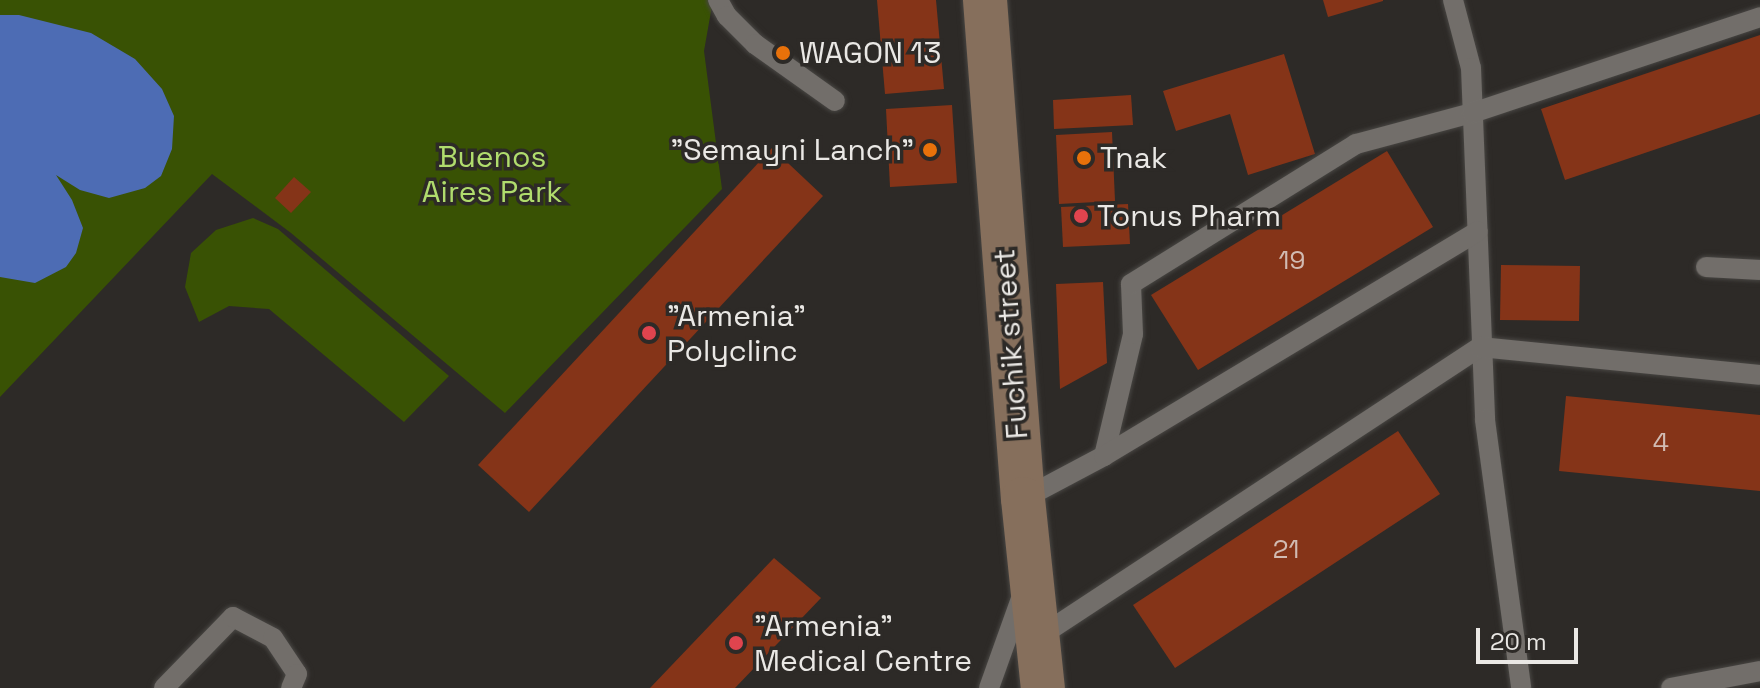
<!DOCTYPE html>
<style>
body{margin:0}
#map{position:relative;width:1760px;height:688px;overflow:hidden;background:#2d2a27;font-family:"Space Grotesk",sans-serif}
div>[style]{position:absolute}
.green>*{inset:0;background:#395204}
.water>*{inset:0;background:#4d6cb4}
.building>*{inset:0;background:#853418}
.roads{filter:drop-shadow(0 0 2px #484643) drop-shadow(0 0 2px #484643)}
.lane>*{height:20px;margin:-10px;padding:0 10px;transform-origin:10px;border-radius:10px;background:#726e6a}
.secondary>*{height:44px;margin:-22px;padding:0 22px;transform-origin:22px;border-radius:22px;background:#866f5c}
.dots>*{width:22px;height:22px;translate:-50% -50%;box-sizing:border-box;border:4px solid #2d2a27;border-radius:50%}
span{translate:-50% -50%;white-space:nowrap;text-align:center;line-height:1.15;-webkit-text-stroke:7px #2d2a27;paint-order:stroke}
.number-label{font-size:26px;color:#d1bbb2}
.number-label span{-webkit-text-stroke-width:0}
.poi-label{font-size:30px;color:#eae8e5}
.left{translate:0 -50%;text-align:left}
.right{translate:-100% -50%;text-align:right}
.park-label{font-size:30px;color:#b0dc6d}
.street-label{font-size:30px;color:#eae8e5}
.scale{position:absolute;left:1476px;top:628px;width:102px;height:36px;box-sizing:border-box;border:4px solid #eae8e5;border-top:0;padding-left:10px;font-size:24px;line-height:28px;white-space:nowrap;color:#eae8e5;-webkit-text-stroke:6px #2d2a27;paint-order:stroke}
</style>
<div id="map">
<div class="green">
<div style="clip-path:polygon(0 0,713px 0,704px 51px,722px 189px,505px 413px,291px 233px,212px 174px,0 397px)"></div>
<div style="clip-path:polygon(253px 218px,278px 229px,449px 376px,404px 422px,269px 309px,229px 306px,199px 322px,185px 287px,191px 253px,216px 230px)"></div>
</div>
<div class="water">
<div style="clip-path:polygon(0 15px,19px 15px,91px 33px,135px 59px,162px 89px,174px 116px,172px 149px,161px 176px,145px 188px,109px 198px,80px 190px,56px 175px,72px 200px,83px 228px,76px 253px,66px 267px,35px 283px,0 277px)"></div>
</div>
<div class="building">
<div style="clip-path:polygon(877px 0,936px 0,944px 89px,885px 94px)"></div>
<div style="clip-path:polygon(1323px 0,1383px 0,1383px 1px,1328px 17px)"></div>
<div style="clip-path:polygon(1760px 35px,1760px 114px,1565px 180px,1541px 109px)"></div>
<div style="clip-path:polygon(1284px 54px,1315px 154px,1248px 175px,1230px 114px,1176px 131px,1163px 91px)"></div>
<div style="clip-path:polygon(1131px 95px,1133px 125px,1054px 129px,1053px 100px)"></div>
<div style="clip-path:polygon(952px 105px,957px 183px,890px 187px,886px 109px)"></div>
<div style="clip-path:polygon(1112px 132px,1115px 201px,1059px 204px,1056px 135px)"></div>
<div style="clip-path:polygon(772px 148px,823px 196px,529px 512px,478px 465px)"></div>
<div style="clip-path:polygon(1387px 151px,1433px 227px,1198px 370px,1151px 295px)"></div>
<div style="clip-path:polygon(294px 177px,311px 192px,291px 213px,275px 198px)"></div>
<div style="clip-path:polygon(1128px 204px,1130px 244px,1063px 247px,1061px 207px)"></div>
<div style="clip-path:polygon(1501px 265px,1580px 266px,1579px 321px,1500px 320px)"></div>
<div style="clip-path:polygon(1103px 282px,1107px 363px,1060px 389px,1056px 284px)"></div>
<div style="clip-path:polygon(1566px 396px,1760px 415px,1760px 491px,1559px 471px)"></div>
<div style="clip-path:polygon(1398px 431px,1440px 494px,1175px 668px,1133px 605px)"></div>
<div style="clip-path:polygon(774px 558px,821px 598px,735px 688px,650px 688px)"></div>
</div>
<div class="roads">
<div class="lane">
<div style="left:718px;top:0;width:18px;rotate:61deg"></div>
<div style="left:727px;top:16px;width:40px;rotate:45deg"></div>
<div style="left:755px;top:44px;width:98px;rotate:35.5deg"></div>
<div style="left:1453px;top:0;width:70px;rotate:75.2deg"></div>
<div style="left:1471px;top:68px;width:352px;rotate:87.7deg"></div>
<div style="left:1485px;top:420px;width:270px;rotate:82.3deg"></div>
<div style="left:1706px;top:267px;width:54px;rotate:3.2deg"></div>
<div style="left:1104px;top:456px;width:125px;rotate:-76.6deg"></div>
<div style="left:1133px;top:334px;width:50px;rotate:-92.3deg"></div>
<div style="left:1131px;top:284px;width:265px;rotate:-31.9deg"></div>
<div style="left:1356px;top:144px;width:120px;rotate:-15deg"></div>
<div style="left:1472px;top:113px;width:304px;rotate:-18.4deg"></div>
<div style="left:1023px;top:499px;width:92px;rotate:-28deg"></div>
<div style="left:1104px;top:456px;width:436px;rotate:-31deg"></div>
<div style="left:1039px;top:637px;width:528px;rotate:-33.33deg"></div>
<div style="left:1480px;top:347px;width:281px;rotate:5.7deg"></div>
<div style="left:164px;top:688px;width:99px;rotate:-45.8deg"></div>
<div style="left:233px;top:617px;width:45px;rotate:27.7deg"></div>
<div style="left:273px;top:638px;width:43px;rotate:56.3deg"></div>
<div style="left:297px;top:674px;width:15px;rotate:113deg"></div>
<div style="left:989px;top:688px;width:101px;rotate:-70.3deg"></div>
<div style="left:1671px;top:688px;width:91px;rotate:-10.8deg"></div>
</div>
<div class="secondary">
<div style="left:985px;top:0;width:500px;rotate:85.65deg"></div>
<div style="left:1023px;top:499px;width:190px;rotate:84deg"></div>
</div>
</div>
<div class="dots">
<div style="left:783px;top:53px;background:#e8710a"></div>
<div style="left:930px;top:150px;background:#e8710a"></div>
<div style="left:1084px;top:158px;background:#e8710a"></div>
<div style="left:1081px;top:216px;background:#e0444e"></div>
<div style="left:649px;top:333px;background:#e0444e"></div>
<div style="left:736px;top:643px;background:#e0444e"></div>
</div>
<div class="number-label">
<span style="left:1292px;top:261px">19</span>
<span style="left:1661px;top:443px">4</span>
<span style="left:1286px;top:550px">21</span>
</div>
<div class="poi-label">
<span class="left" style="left:799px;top:53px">WAGON 13</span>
<span class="right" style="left:914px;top:150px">"Semayni Lanch"</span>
<span class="left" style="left:1100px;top:158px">Tnak</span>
<span class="left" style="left:1097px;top:216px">Tonus Pharm</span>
<span class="left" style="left:667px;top:333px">"Armenia"<br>Polyclinc</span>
<span class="left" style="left:754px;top:643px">"Armenia"<br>Medical Centre</span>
</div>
<div class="park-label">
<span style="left:492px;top:174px">Buenos<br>Aires Park</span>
</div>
<div class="street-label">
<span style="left:1011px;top:344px;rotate:-94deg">Fuchik street</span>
</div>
<div class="scale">20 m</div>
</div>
